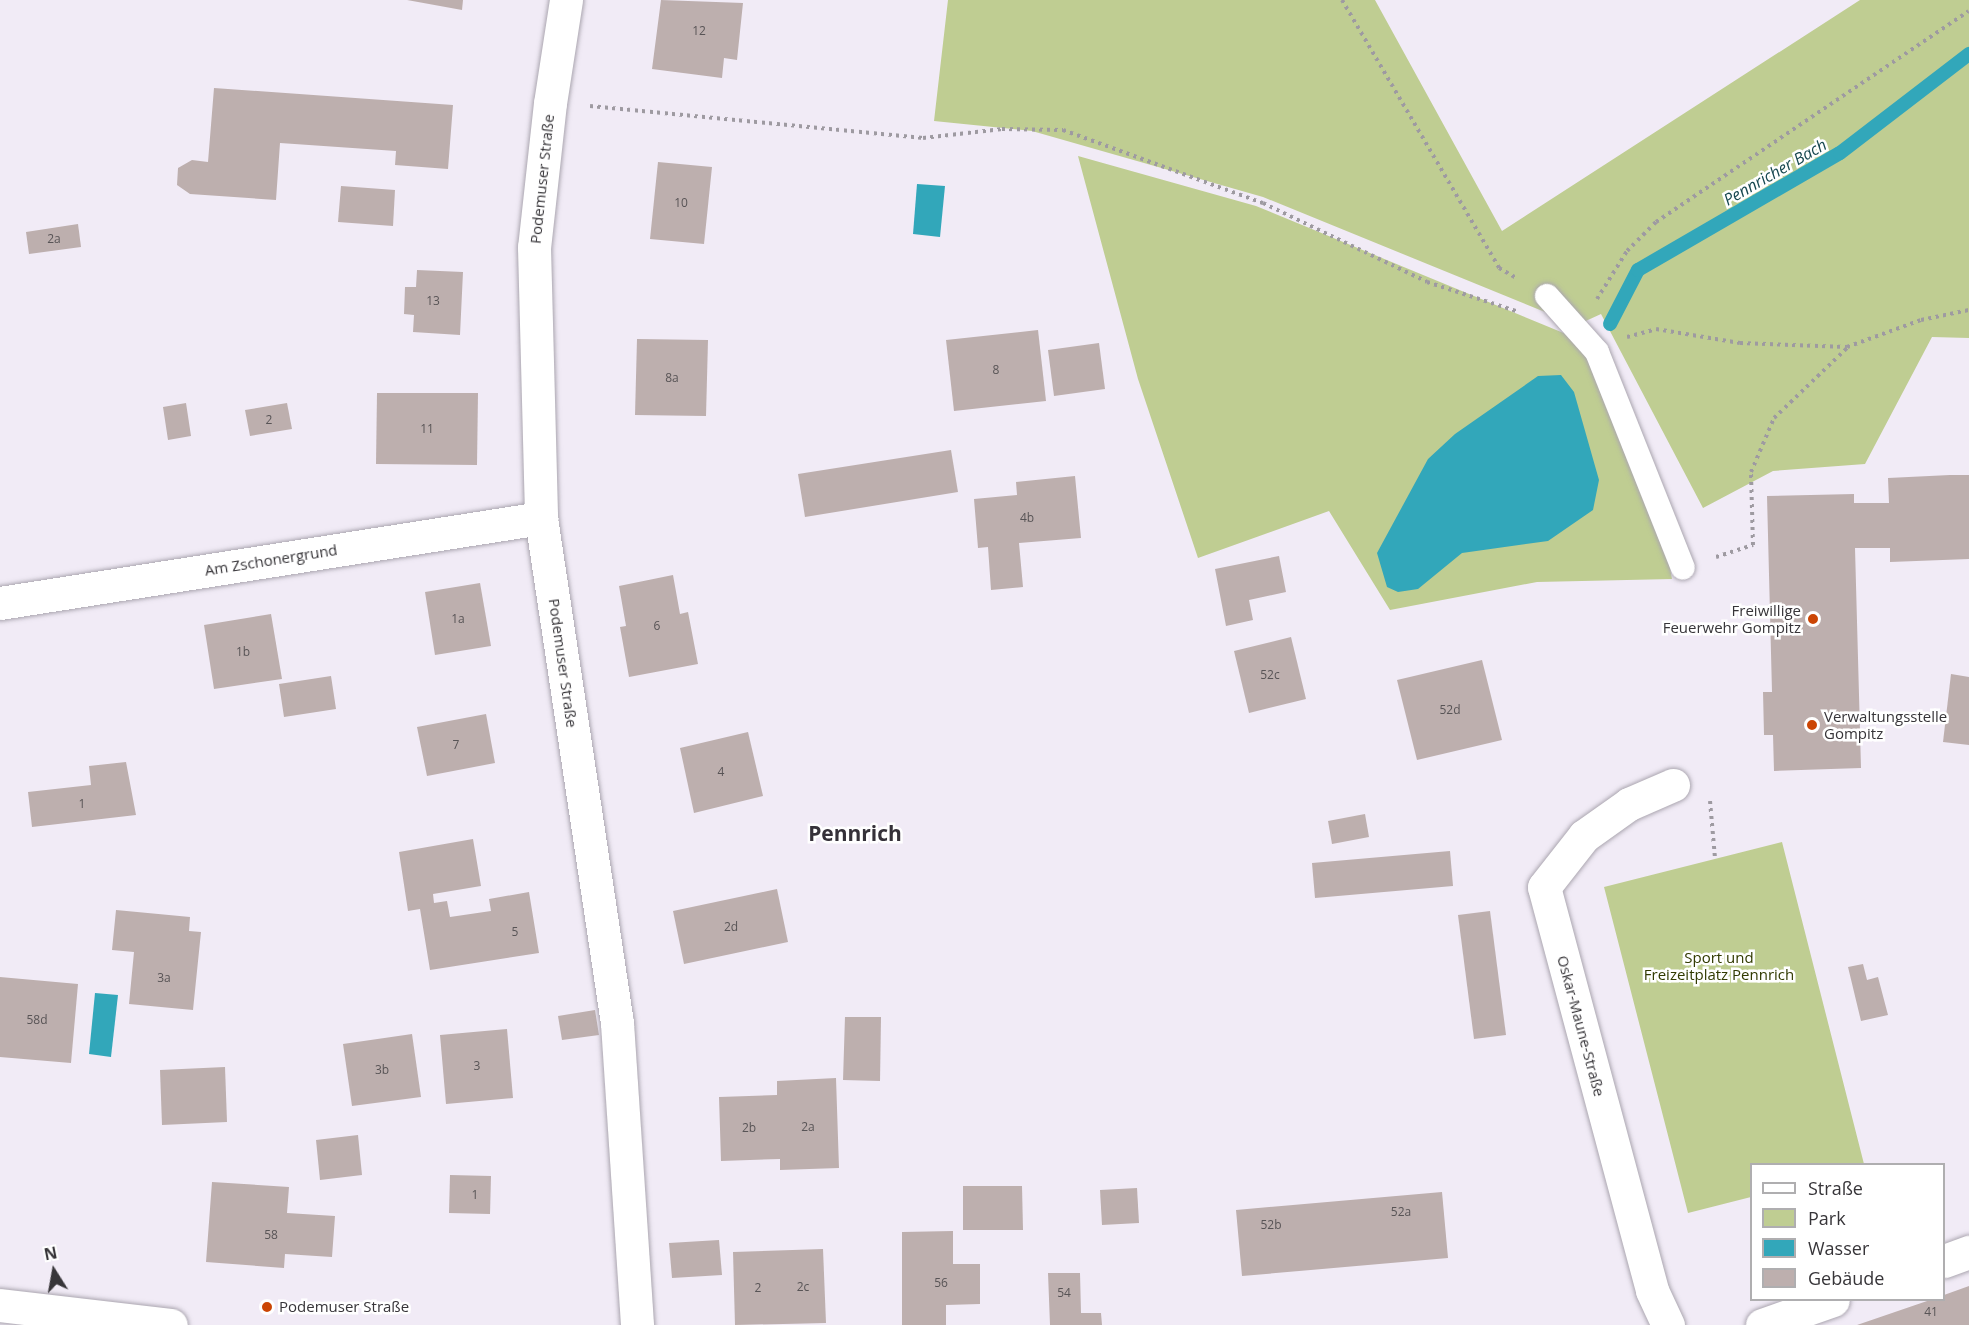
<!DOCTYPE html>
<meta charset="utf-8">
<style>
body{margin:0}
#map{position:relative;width:1969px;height:1325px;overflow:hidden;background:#f1ebf6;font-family:"Open Sans",sans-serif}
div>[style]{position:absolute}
.green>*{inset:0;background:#bfcd92}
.water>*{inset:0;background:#32a7ba}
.stream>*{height:14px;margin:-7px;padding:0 7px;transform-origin:7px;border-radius:7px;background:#32a7ba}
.building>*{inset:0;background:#bdafae}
.path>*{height:4px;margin-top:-2px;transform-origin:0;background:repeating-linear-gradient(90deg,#9e9aa1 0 3px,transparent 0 7.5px)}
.roads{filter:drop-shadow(0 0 2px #aba6b0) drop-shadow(0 0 2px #aba6b0)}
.lane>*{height:24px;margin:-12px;padding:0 12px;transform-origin:12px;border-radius:12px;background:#fff}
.street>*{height:33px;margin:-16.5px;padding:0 16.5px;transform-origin:16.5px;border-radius:16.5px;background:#fff}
.secondary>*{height:33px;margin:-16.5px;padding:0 16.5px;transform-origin:16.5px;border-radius:16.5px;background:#fff}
.dots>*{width:16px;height:16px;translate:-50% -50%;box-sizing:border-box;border:3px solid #fff;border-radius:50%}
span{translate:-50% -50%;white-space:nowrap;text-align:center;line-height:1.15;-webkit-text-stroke:5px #fff;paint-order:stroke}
.number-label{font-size:12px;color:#585456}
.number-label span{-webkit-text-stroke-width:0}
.street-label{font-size:15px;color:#373539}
.poi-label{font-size:15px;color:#373539}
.right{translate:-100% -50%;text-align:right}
.left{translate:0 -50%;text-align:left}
.park-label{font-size:15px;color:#313a00}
.water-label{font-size:16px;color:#16474f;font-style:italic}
.district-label{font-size:21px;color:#353139;font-weight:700}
.legend{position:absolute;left:1750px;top:1163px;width:195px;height:138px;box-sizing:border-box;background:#fff;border:2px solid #afaeb0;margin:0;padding:8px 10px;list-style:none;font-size:18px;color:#373539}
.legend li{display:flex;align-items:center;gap:12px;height:30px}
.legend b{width:30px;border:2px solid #afaeb0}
.north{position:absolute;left:24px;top:1241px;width:60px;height:60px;-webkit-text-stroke:4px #fff;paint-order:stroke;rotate:349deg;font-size:16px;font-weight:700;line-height:24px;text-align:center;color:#373539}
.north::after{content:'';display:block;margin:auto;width:21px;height:27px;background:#373539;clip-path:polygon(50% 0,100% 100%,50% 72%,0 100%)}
</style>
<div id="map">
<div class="green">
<div style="clip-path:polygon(948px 0,1375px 0,1502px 231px,1860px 0,1969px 0,1969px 338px,1932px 337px,1865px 464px,1773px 471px,1703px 508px,1601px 314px,1577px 325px,1263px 197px,1032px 131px,934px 121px)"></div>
<div style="clip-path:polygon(1078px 156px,1256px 206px,1583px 341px,1667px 552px,1672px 579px,1537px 582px,1390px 610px,1329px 511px,1198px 558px,1138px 379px)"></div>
<div style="clip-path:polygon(1782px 842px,1864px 1164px,1752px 1164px,1751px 1197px,1688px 1213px,1604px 887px)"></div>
</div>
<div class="water">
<div style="clip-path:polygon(917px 184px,945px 186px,940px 237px,913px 234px)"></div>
<div style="clip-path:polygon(1561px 375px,1574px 392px,1599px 480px,1593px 510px,1548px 541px,1462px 553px,1418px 589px,1398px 592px,1387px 587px,1377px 553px,1428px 459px,1455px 434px,1538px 376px)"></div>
<div style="clip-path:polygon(95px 993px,118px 995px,111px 1057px,89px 1054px)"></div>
</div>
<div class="stream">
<div style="left:1610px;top:324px;width:61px;rotate:-62.6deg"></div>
<div style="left:1638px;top:270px;width:233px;rotate:-30.1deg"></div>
<div style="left:1840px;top:153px;width:163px;rotate:-37.5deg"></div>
</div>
<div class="building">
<div style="clip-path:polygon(407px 0,463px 0,462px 10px)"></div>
<div style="clip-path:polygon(661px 0,743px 3px,737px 60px,724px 58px,722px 78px,652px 69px)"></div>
<div style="clip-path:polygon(214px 88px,453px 105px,448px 169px,395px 165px,396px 151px,280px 143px,276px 200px,190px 194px,177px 185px,178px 168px,192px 160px,208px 162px)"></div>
<div style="clip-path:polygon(658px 162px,712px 167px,704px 244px,650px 239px)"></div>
<div style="clip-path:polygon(341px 186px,395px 190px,393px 226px,338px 222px)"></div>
<div style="clip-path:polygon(78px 224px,81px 247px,29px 254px,26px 232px)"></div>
<div style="clip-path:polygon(417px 270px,463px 272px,460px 335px,413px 332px,414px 315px,404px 314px,405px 287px,416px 287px)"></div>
<div style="clip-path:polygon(1038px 330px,1046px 401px,954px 411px,946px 340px)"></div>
<div style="clip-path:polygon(637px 339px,708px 340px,706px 416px,635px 415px)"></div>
<div style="clip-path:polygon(1099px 343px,1105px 389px,1054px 396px,1048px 350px)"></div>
<div style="clip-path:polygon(377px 393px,478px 393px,477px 465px,376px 464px)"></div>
<div style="clip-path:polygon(186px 403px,191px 436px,168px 440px,163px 407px)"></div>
<div style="clip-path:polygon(287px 403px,292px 429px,250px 436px,245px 410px)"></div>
<div style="clip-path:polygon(951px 450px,958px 492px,805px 517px,798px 474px)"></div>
<div style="clip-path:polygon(1950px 475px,1969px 475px,1969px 559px,1890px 562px,1890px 548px,1855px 548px,1861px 768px,1774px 771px,1773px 735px,1764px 735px,1763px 692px,1772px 692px,1767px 496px,1854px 494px,1854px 503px,1889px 503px,1888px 478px)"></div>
<div style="clip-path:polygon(1075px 476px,1081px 538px,1019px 543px,1023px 587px,991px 590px,988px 547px,978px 548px,974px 499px,1017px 495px,1016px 482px)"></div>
<div style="clip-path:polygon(1279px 556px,1286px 592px,1249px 600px,1253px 620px,1226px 626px,1215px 569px)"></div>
<div style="clip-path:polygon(673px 575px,680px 614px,688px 612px,698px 664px,629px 677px,620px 627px,626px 626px,619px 586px)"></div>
<div style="clip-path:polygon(480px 583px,491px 646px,435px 655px,425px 592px)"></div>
<div style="clip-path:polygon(271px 614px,282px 679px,214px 689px,204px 625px)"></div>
<div style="clip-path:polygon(1291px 637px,1306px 699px,1249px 713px,1234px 651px)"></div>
<div style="clip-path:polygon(1482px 660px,1502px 740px,1417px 760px,1397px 680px)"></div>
<div style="clip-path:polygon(1951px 674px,1969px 677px,1969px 745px,1943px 742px)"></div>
<div style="clip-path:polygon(331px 676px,336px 709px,284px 717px,279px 684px)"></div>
<div style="clip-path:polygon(486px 714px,495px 763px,427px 776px,417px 727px)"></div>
<div style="clip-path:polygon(748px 732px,763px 796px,694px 813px,680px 748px)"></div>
<div style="clip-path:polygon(126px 762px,136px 815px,32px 827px,28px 792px,91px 785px,89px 766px)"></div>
<div style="clip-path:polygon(1365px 814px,1369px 837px,1332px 844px,1328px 821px)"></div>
<div style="clip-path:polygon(473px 839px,481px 886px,433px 894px,434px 903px,447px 901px,450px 917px,491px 911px,489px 899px,529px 892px,539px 953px,430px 970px,420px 909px,408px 911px,399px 852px)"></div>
<div style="clip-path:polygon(1450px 851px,1453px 886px,1315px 898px,1312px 863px)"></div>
<div style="clip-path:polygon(777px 889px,788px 942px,684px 964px,673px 911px)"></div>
<div style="clip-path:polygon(116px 910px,190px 917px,189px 931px,201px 932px,193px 1010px,129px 1004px,134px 952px,112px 950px)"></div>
<div style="clip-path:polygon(1490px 911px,1506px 1035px,1474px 1039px,1458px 915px)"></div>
<div style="clip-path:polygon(1863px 964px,1867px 980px,1878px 977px,1888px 1015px,1861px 1021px,1848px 967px)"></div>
<div style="clip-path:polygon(0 977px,78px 984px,71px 1063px,0 1057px)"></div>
<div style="clip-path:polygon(595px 1010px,599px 1035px,562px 1040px,558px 1016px)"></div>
<div style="clip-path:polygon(845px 1017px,881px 1017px,880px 1081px,843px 1080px)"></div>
<div style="clip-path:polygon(507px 1029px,513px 1098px,446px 1104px,440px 1035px)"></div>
<div style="clip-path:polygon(412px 1034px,421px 1097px,352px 1106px,343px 1044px)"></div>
<div style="clip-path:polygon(225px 1067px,227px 1122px,162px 1125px,160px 1070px)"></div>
<div style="clip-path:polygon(836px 1078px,839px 1168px,780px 1170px,780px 1159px,721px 1161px,719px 1097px,777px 1095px,777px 1081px)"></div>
<div style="clip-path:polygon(358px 1135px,362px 1175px,320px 1180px,316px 1140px)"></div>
<div style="clip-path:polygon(450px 1175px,491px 1176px,490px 1214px,449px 1213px)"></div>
<div style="clip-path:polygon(212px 1182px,289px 1187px,287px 1213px,335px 1216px,332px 1257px,285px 1254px,284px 1268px,206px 1262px)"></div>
<div style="clip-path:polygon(963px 1186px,1022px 1186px,1023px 1230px,963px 1230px)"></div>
<div style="clip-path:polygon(1137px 1188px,1139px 1223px,1102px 1225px,1100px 1190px)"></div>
<div style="clip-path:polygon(1442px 1192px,1448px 1258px,1242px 1276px,1236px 1210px)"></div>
<div style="clip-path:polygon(953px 1231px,953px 1264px,980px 1264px,980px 1304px,946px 1305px,946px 1325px,902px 1325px,902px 1232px)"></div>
<div style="clip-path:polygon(719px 1240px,722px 1275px,672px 1278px,669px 1243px)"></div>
<div style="clip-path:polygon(823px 1249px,826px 1323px,735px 1325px,733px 1252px)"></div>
<div style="clip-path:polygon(1048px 1273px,1080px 1273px,1081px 1313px,1101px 1313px,1102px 1325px,1050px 1325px)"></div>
<div style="clip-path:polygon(1969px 1286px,1969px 1325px,1857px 1325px,1930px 1300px,1944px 1300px,1944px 1295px)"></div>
</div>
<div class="path">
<div style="left:1342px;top:0;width:311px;rotate:59.6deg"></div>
<div style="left:1499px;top:268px;width:22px;rotate:30deg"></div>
<div style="left:590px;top:106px;width:335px;rotate:5.5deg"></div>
<div style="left:923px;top:138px;width:80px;rotate:-6.5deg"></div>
<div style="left:1002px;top:129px;width:61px;rotate:0.9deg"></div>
<div style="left:1063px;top:130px;width:213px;rotate:20.1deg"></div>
<div style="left:1263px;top:203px;width:182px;rotate:25.7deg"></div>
<div style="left:1427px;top:282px;width:94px;rotate:18deg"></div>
<div style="left:1597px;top:299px;width:57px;rotate:-58deg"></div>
<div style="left:1627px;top:251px;width:41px;rotate:-45deg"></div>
<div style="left:1656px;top:222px;width:377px;rotate:-34deg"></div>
<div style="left:1627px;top:337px;width:30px;rotate:-15deg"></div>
<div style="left:1656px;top:329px;width:85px;rotate:9.5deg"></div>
<div style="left:1740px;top:343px;width:107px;rotate:2.1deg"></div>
<div style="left:1847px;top:347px;width:79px;rotate:-20deg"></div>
<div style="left:1921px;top:320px;width:49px;rotate:-11.8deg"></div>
<div style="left:1716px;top:557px;width:39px;rotate:-18deg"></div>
<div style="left:1753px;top:545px;width:73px;rotate:-91.6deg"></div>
<div style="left:1751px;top:472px;width:59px;rotate:-66.9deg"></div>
<div style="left:1774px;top:418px;width:101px;rotate:-43.8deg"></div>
<div style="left:1710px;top:801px;width:57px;rotate:85deg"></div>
</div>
<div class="roads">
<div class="lane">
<div style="left:1547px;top:296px;width:75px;rotate:48.2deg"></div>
<div style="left:1597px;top:352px;width:232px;rotate:68.3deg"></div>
</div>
<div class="street">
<div style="left:566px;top:0;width:104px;rotate:98.8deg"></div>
<div style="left:550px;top:103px;width:145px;rotate:96.3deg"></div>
<div style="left:534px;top:247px;width:271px;rotate:88.5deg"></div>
<div style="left:541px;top:518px;width:511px;rotate:81.44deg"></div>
<div style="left:617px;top:1023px;width:303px;rotate:86.2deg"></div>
<div style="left:0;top:603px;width:548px;rotate:-8.93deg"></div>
<div style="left:1668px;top:1325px;width:38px;rotate:-115deg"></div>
<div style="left:1652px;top:1290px;width:417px;rotate:-105deg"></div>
<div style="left:1544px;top:887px;width:65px;rotate:-51.9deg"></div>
<div style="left:1584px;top:836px;width:55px;rotate:-35.4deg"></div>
<div style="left:1629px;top:804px;width:48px;rotate:-23.4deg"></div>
</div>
<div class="secondary">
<div style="left:1944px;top:1261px;width:27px;rotate:-20deg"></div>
<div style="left:0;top:1305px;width:172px;rotate:6.7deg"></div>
<div style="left:1762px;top:1325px;width:75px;rotate:-19.4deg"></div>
</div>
</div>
<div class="dots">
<div style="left:1813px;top:619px;background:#cb4504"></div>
<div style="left:1812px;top:725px;background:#cb4504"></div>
<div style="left:267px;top:1307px;background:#cb4504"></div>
</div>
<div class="number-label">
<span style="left:699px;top:31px">12</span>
<span style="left:681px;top:203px">10</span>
<span style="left:54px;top:239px">2a</span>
<span style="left:433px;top:301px">13</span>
<span style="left:996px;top:370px">8</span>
<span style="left:672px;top:378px">8a</span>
<span style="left:269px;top:420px">2</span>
<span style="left:427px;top:429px">11</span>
<span style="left:1027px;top:518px">4b</span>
<span style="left:458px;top:619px">1a</span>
<span style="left:657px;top:626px">6</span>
<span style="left:243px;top:652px">1b</span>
<span style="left:1270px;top:675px">52c</span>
<span style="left:1450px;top:710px">52d</span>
<span style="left:456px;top:745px">7</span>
<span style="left:721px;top:772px">4</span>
<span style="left:82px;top:804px">1</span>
<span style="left:731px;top:927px">2d</span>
<span style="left:515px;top:932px">5</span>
<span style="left:164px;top:978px">3a</span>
<span style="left:37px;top:1020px">58d</span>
<span style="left:477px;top:1066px">3</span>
<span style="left:382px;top:1070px">3b</span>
<span style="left:808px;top:1127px">2a</span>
<span style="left:749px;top:1128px">2b</span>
<span style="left:475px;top:1195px">1</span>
<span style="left:1401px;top:1212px">52a</span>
<span style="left:1271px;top:1225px">52b</span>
<span style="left:271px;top:1235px">58</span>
<span style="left:941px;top:1283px">56</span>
<span style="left:803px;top:1287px">2c</span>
<span style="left:758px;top:1288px">2</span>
<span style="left:1064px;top:1293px">54</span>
<span style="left:1931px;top:1312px">41</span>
</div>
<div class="street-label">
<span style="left:542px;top:179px;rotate:-84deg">Podemuser Straße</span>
<span style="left:271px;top:560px;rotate:-9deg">Am Zschonergrund</span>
<span style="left:563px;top:663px;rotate:82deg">Podemuser Straße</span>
<span style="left:1581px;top:1026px;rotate:75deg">Oskar-Maune-Straße</span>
</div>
<div class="poi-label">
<span class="right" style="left:1801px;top:619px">Freiwillige<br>Feuerwehr Gompitz</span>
<span class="left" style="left:1824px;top:725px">Verwaltungsstelle<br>Gompitz</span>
<span class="left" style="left:279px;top:1307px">Podemuser Straße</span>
</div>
<div class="park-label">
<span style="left:1719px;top:966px">Sport und<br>Freizeitplatz Pennrich</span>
</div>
<div class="water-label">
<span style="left:1775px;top:172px;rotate:-30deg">Pennricher Bach</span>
</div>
<div class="district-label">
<span style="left:855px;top:833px">Pennrich</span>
</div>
<ul class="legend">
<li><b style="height:8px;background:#fff"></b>Straße</li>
<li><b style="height:16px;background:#bfcd92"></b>Park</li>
<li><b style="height:16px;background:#32a7ba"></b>Wasser</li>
<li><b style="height:16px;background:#bdafae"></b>Gebäude</li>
</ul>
<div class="north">N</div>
</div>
